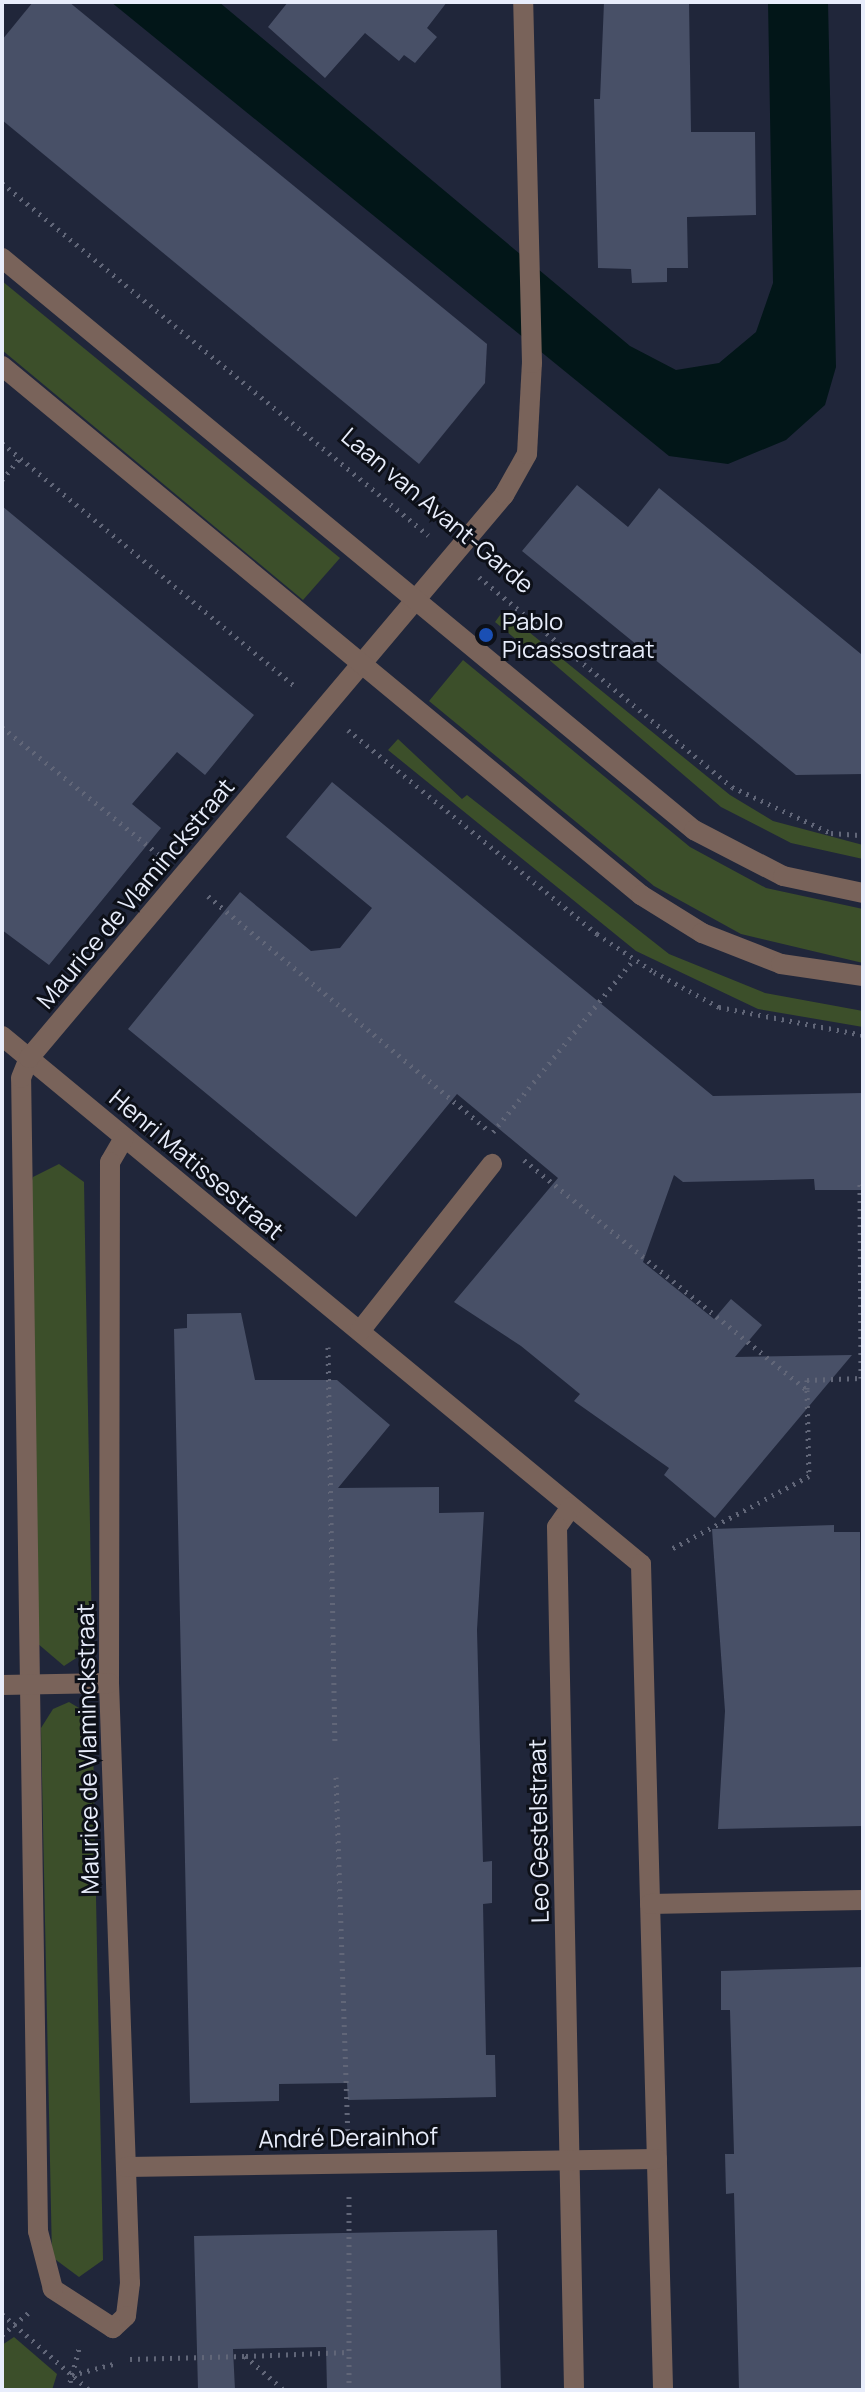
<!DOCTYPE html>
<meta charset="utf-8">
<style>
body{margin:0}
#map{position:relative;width:865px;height:2392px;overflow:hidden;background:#20263a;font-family:Manrope,sans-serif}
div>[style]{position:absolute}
.green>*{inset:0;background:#3c4f2a}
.water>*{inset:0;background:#021618}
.building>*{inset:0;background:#485067}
.path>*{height:5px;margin-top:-2.5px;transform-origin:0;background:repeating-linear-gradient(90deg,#616678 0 2px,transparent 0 8px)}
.minor>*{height:20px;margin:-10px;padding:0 10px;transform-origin:10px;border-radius:10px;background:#79635a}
.tertiary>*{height:20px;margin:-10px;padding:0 10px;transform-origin:10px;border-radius:10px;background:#79635a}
.dots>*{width:22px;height:22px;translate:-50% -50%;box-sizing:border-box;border:4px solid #0d1018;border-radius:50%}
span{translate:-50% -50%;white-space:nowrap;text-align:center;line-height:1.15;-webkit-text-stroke:6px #0d1018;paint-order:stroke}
.street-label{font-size:24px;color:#e8edfb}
.poi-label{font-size:24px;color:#e8edfb}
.left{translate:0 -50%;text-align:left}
.frame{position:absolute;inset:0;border:4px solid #e8edfb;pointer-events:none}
</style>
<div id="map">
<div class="green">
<div style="clip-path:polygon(2px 281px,340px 558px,303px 600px,2px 350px)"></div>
<div style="clip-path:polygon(503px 611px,730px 795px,773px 821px,863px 845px,863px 859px,791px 843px,721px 807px,533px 646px,529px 650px,495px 622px)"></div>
<div style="clip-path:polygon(463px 660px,690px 847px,766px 888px,863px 909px,863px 963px,741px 934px,654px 886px,429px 701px)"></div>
<div style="clip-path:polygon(398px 739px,462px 799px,467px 795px,669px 954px,765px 993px,863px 1011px,863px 1027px,758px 1009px,636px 951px,388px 750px)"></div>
<div style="clip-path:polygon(59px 1164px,84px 1182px,92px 1639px,90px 1649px,64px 1666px,37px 1643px,30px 1188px,33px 1177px)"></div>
<div style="clip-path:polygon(69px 1702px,89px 1714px,93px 1741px,103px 2260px,79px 2277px,52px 2257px,41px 1728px,53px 1709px)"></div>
<div style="clip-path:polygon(14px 2337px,57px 2374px,52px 2390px,2px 2390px,2px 2345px)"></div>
</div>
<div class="water">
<div style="clip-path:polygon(111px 2px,219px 2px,630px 346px,676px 370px,719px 363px,756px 332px,773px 283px,768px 2px,828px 2px,836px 367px,825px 405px,786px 440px,728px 464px,669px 456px)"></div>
</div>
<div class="building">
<div style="clip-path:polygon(33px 2px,69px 2px,487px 344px,485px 383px,419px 464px,2px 120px,2px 40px)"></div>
<div style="clip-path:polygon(288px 2px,447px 2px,427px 28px,437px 37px,415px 63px,404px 55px,399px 61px,365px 33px,325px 78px,268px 27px)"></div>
<div style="clip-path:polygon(604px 2px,689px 2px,691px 132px,755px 132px,756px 215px,687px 217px,688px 268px,667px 268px,667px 282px,632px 283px,631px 269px,598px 268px,594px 99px,600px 99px)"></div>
<div style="clip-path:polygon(577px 485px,628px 527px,659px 488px,861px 654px,863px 774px,796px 775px,522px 551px)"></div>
<div style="clip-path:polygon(2px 506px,254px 715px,205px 775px,177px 752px,132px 804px,161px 828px,49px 965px,2px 930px)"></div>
<div style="clip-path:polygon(332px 782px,713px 1096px,863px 1093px,863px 1190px,815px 1190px,814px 1179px,683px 1182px,674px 1175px,643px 1262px,714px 1319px,731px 1299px,762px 1325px,735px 1357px,852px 1355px,715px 1518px,664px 1475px,669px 1468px,574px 1401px,580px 1394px,521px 1346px,454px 1302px,558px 1178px,486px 1118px,457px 1094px,356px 1217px,128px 1029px,240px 892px,311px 951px,340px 948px,372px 908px,286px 837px)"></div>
<div style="clip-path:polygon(241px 1313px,255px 1380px,337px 1380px,390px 1425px,338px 1488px,439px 1487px,439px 1513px,484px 1512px,477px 1630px,483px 1862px,492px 1861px,492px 1903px,483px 1904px,486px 2055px,495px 2055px,496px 2097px,348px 2100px,347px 2083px,279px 2084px,279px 2101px,190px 2103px,174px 1329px,187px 1328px,187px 1314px)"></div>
<div style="clip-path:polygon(834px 1525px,834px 1532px,860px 1532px,863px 1826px,718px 1829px,725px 1711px,712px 1529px)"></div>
<div style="clip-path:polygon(863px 1967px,863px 2390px,739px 2390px,734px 2193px,726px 2194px,725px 2154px,734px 2154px,730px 2010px,721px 2010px,721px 1971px)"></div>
<div style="clip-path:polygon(497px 2230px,501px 2390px,327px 2390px,326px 2347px,233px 2349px,235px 2390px,198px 2390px,194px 2236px)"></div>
</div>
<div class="path">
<div style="left:2px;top:183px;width:553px;rotate:39.57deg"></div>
<div style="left:2px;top:443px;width:383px;rotate:39.7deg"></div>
<div style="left:2px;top:480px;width:28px;rotate:-51deg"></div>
<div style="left:479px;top:577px;width:329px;rotate:39.7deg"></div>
<div style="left:732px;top:787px;width:109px;rotate:24.9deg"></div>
<div style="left:831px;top:833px;width:32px;rotate:4deg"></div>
<div style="left:2px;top:727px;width:201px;rotate:39.1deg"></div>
<div style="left:348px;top:730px;width:322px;rotate:39.3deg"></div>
<div style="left:597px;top:934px;width:69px;rotate:33.7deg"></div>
<div style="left:654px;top:972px;width:74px;rotate:28.3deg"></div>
<div style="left:719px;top:1007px;width:147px;rotate:11deg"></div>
<div style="left:208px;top:896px;width:366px;rotate:39.9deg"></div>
<div style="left:493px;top:1132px;width:223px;rotate:-50.8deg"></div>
<div style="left:524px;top:1160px;width:365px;rotate:39.1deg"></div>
<div style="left:807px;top:1390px;width:86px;rotate:88.7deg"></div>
<div style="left:809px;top:1476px;width:156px;rotate:152.1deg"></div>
<div style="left:328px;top:1347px;width:395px;rotate:89deg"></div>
<div style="left:807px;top:1389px;width:9px;rotate:-90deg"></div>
<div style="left:807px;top:1380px;width:54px;rotate:-2.1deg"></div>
<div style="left:861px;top:1378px;width:194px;rotate:-90.3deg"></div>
<div style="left:336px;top:1777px;width:356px;rotate:88.1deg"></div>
<div style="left:2px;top:2314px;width:116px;rotate:41.1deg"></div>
<div style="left:2px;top:2335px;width:39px;rotate:-40deg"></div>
<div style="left:246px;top:2356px;width:102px;rotate:-2.2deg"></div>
<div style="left:130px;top:2359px;width:115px;rotate:-1.5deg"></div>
<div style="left:245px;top:2356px;width:52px;rotate:41.1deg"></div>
<div style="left:72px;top:2375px;width:47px;rotate:-14.9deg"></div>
<div style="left:68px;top:2390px;width:47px;rotate:-75.1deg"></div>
<div style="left:349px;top:2390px;width:195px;rotate:-90deg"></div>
</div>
<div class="minor">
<div style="left:2px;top:1036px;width:829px;rotate:39.57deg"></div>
<div style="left:641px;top:1564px;width:826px;rotate:88.47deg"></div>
<div style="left:124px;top:1138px;width:28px;rotate:120deg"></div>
<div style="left:110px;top:1162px;width:521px;rotate:90.11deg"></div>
<div style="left:109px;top:1683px;width:600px;rotate:88deg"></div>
<div style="left:130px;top:2283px;width:33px;rotate:97deg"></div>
<div style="left:126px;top:2316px;width:18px;rotate:137deg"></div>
<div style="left:113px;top:2328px;width:72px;rotate:-147deg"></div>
<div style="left:53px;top:2289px;width:60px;rotate:-104.5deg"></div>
<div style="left:38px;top:2231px;width:1153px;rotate:-90.84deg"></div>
<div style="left:21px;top:1078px;width:22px;rotate:-68deg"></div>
<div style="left:29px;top:1058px;width:737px;rotate:-49.85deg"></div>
<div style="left:504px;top:495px;width:47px;rotate:-60.7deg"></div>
<div style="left:527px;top:454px;width:91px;rotate:-86.9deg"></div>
<div style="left:532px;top:363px;width:361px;rotate:-91.4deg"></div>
<div style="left:360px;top:1331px;width:213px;rotate:-51.7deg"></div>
<div style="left:571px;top:1507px;width:24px;rotate:125deg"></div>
<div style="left:557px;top:1527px;width:863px;rotate:88.87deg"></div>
<div style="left:2px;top:1685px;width:107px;rotate:-1.1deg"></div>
<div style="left:650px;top:1904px;width:213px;rotate:-1.1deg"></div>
<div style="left:126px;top:2167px;width:531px;rotate:-0.86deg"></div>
</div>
<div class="tertiary">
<div style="left:2px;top:258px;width:898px;rotate:39.58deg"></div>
<div style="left:694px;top:830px;width:100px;rotate:27.3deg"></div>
<div style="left:783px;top:876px;width:82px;rotate:12deg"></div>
<div style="left:2px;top:366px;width:830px;rotate:39.62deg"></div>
<div style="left:641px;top:895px;width:72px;rotate:31.9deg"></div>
<div style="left:702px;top:933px;width:85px;rotate:21.4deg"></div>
<div style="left:781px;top:964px;width:83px;rotate:8.3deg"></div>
</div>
<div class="dots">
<div style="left:486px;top:635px;background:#1a4fb4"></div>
</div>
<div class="street-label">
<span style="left:438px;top:510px;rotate:40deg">Laan van Avant-Garde</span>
<span style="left:135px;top:893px;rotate:-50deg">Maurice de Vlaminckstraat</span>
<span style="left:197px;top:1164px;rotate:40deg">Henri Matissestraat</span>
<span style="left:87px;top:1749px;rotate:-91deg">Maurice de Vlaminckstraat</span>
<span style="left:538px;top:1831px;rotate:-91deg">Leo Gestelstraat</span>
<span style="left:348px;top:2137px;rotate:-1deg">André Derainhof</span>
</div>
<div class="poi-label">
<span class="left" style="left:502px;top:635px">Pablo<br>Picassostraat</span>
</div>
<div class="frame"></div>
</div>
